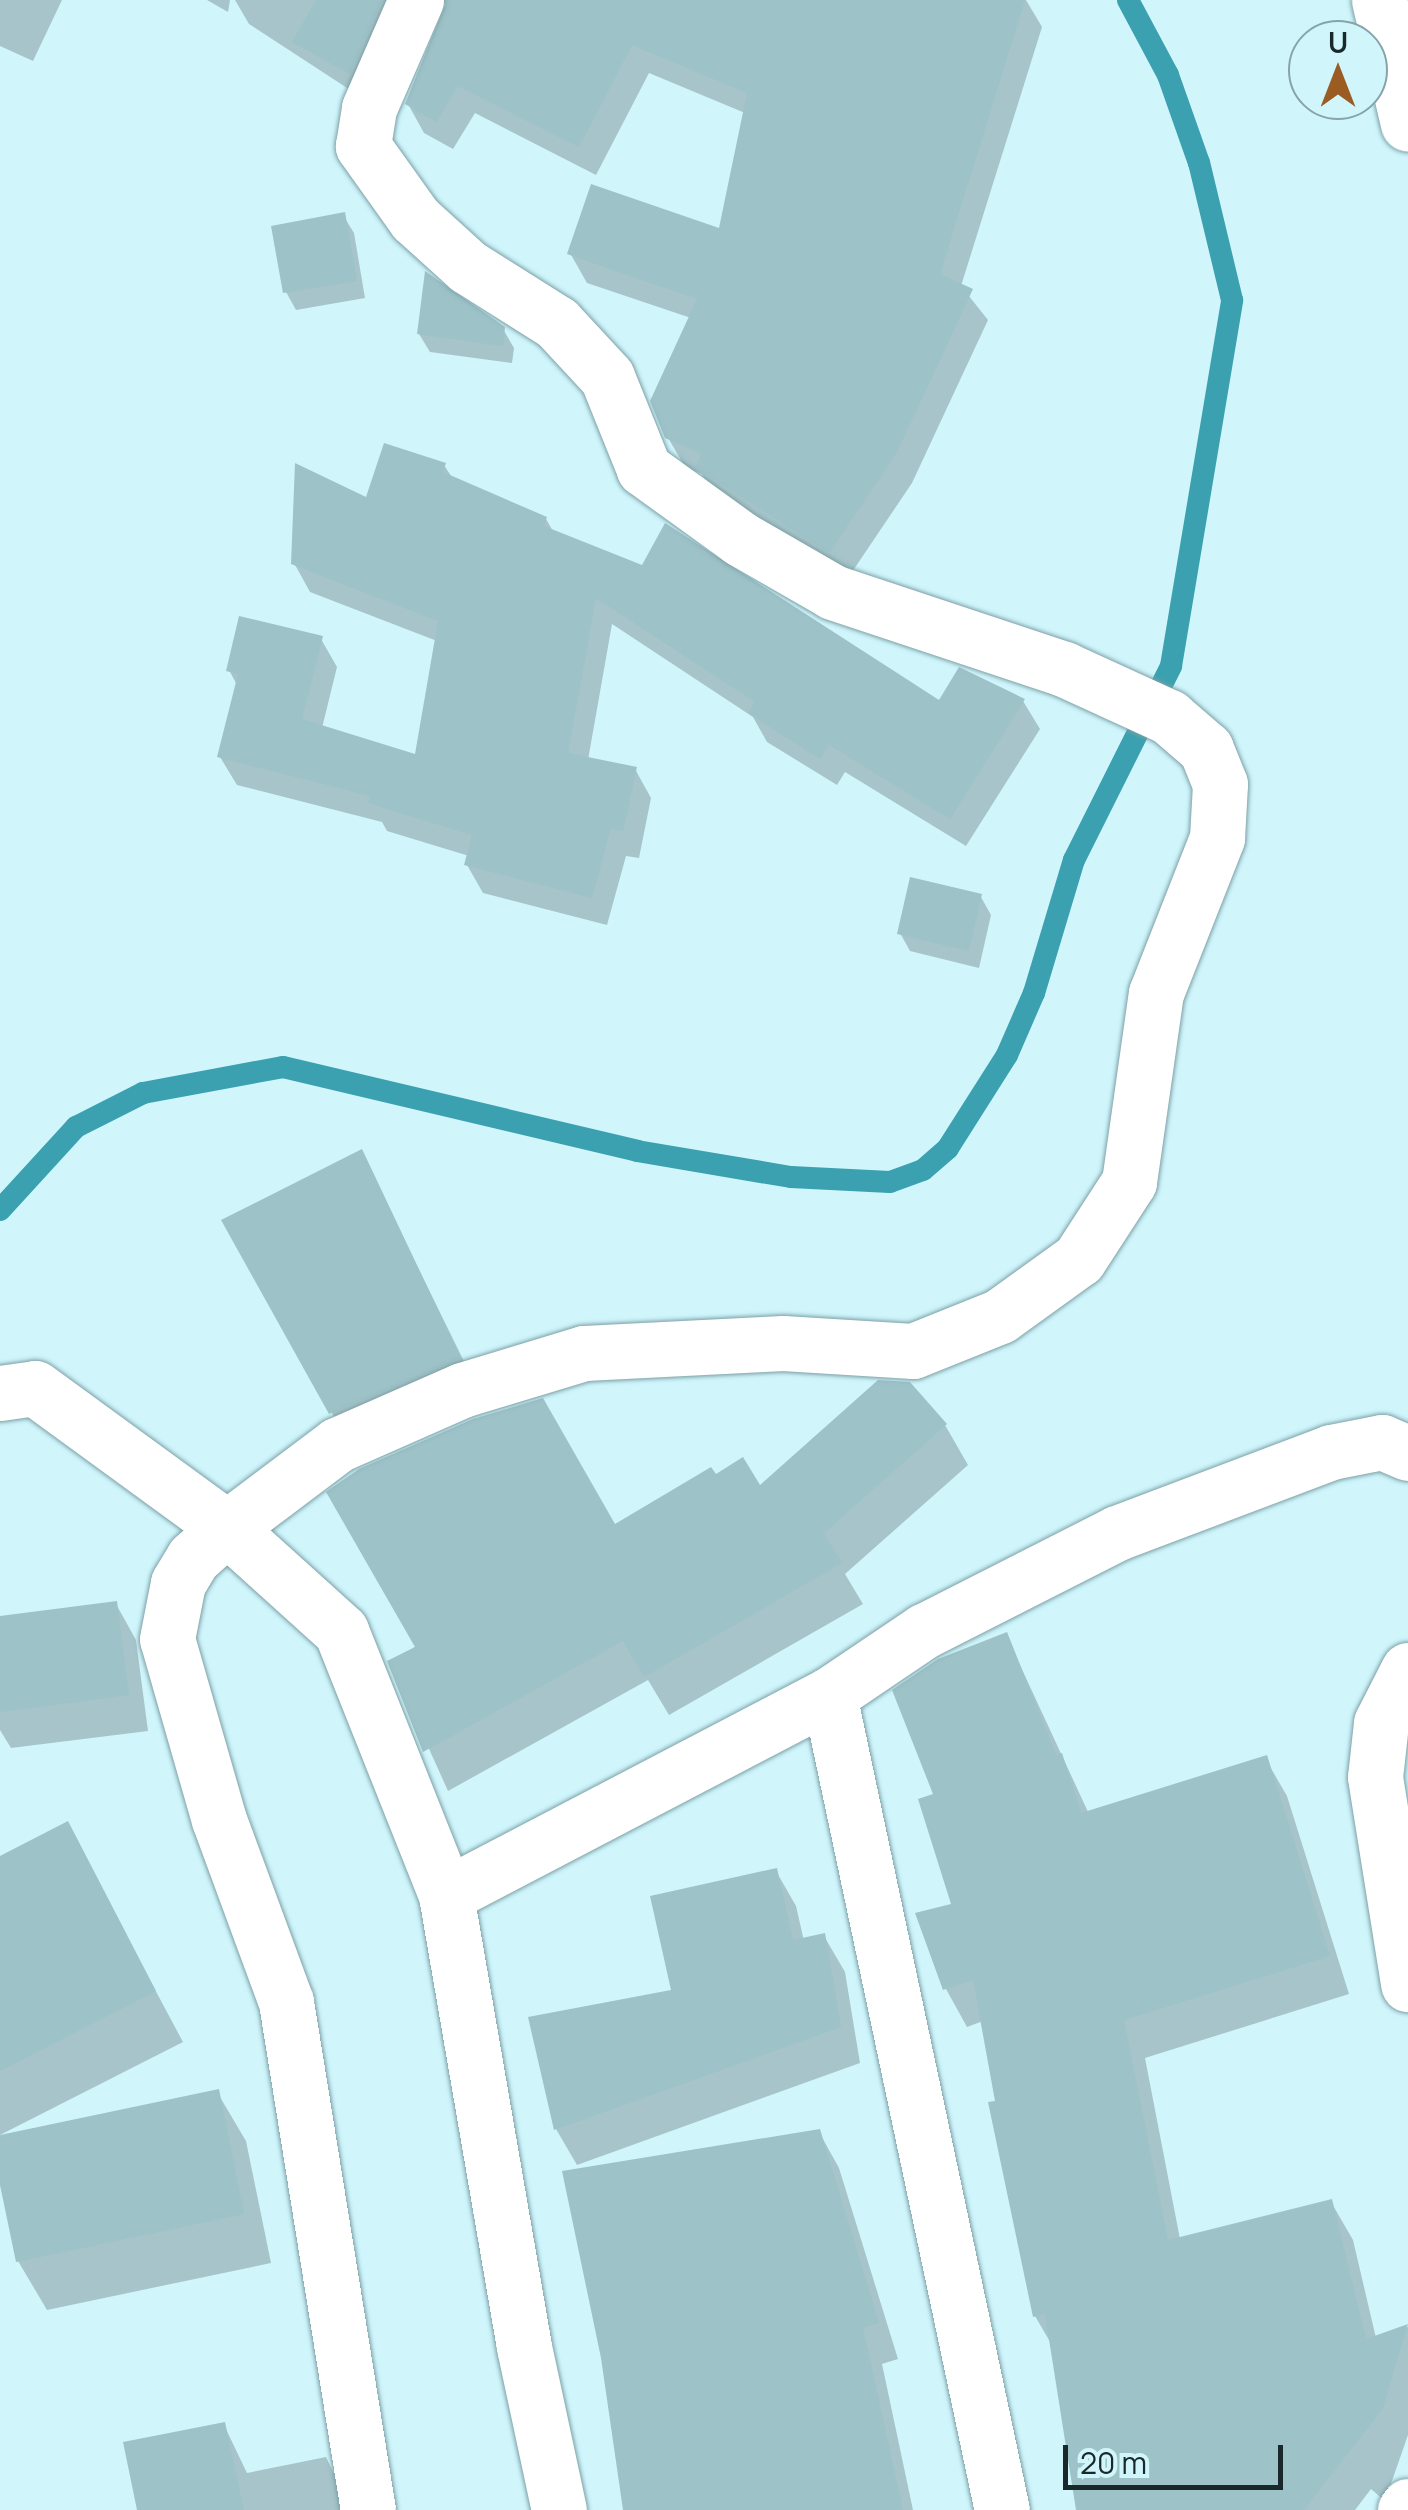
<!DOCTYPE html>
<style>
body{margin:0}
#map{position:relative;width:1408px;height:2510px;overflow:hidden;background:#d0f6fc;font-family:Manrope,sans-serif}
div>[style]{position:absolute}
.shadow>*{inset:0;background:#0003}
.stream>*{height:22px;margin:-11px;padding:0 11px;transform-origin:11px;border-radius:11px;background:#3ba1b0}
.building>*{inset:0;background:#9dc2c8}
.roads{filter:drop-shadow(0 0 2px #7ca0a6) drop-shadow(0 0 2px #7ca0a6)}
.minor>*{height:55px;margin:-27.5px;padding:0 27.5px;transform-origin:27.5px;border-radius:27.5px;background:#fff}
span{translate:-50% -50%;white-space:nowrap;text-align:center;line-height:1.15;-webkit-text-stroke:8px #d0f6fc;paint-order:stroke}
.north{position:absolute;left:1288px;top:20px;width:100px;height:100px;box-sizing:border-box;background:#d0f6fc;border:2px solid #87a4a8;border-radius:50%;rotate:0deg;font-size:28px;font-weight:700;line-height:40px;text-align:center;color:#19282a}
.north::after{content:'';display:block;margin:auto;width:35px;height:45px;background:#9b5c23;clip-path:polygon(50% 0,100% 100%,50% 72%,0 100%)}
.scale{position:absolute;left:1063px;top:2445px;width:220px;height:45px;box-sizing:border-box;border:5px solid #19282a;border-top:0;padding-left:12px;font-size:30px;line-height:35px;white-space:nowrap;color:#19282a;-webkit-text-stroke:8px #d0f6fc;paint-order:stroke}
</style>
<div id="map">
<div class="shadow">
<div style="clip-path:polygon(0 0,62px 0,33px 61px,0 46px)"></div>
<div style="clip-path:polygon(207px 0,230px 0,228px 12px)"></div>
<div style="clip-path:polygon(235px 0,424px 0,367px 101px,249px 24px)"></div>
<div style="clip-path:polygon(438px 0,1026px 0,1042px 27px,961px 286px,988px 320px,912px 483px,846px 581px,715px 496px,702px 474px,685px 467px,667px 436px,691px 318px,587px 283px,570px 253px,721px 231px,745px 113px,649px 73px,596px 175px,475px 113px,453px 149px,424px 133px,408px 104px,446px 4px)"></div>
<div style="clip-path:polygon(343px 215px,354px 233px,365px 298px,296px 310px,286px 292px)"></div>
<div style="clip-path:polygon(503px 329px,514px 348px,512px 363px,430px 352px,419px 334px)"></div>
<div style="clip-path:polygon(444px 465px,453px 479px,546px 519px,554px 533px,939px 703px,1023px 701px,1040px 729px,966px 846px,845px 772px,837px 785px,767px 742px,753px 717px,612px 624px,588px 760px,635px 769px,651px 798px,639px 858px,626px 856px,607px 925px,483px 893px,467px 865px,469px 856px,387px 831px,382px 822px,237px 785px,220px 757px,238px 687px,229px 670px,321px 639px,337px 667px,322px 728px,417px 757px,437px 641px,310px 592px,294px 563px,368px 500px)"></div>
<div style="clip-path:polygon(981px 897px,991px 915px,979px 968px,910px 951px,900px 933px)"></div>
<div style="clip-path:polygon(361px 1152px,485px 1404px,357px 1458px,225px 1221px)"></div>
<div style="clip-path:polygon(945px 1425px,968px 1465px,845px 1574px,863px 1604px,669px 1715px,648px 1680px,448px 1791px,390px 1662px,615px 1527px,715px 1478px,759px 1489px)"></div>
<div style="clip-path:polygon(116px 1604px,136px 1640px,148px 1731px,11px 1748px,0 1730px,0 1619px)"></div>
<div style="clip-path:polygon(1006px 1635px,1089px 1814px,1265px 1758px,1287px 1796px,1349px 1994px,1145px 2058px,1180px 2239px,1331px 2202px,1353px 2240px,1376px 2338px,1408px 2327px,1408px 2435px,1385px 2501px,1371px 2489px,1355px 2510px,1079px 2510px,1053px 2347px,1035px 2316px,983px 2021px,967px 2027px,946px 1989px,955px 1906px,937px 1796px)"></div>
<div style="clip-path:polygon(67px 1825px,183px 2042px,0 2135px,0 1859px)"></div>
<div style="clip-path:polygon(776px 1871px,796px 1906px,804px 1941px,824px 1936px,845px 1972px,860px 2063px,577px 2165px,556px 2129px,531px 2019px,674px 1991px)"></div>
<div style="clip-path:polygon(217px 2092px,246px 2141px,271px 2263px,47px 2310px,18px 2261px,0 2172px,0 2137px)"></div>
<div style="clip-path:polygon(819px 2132px,839px 2168px,898px 2359px,882px 2364px,913px 2510px,633px 2510px)"></div>
<div style="clip-path:polygon(224px 2425px,247px 2473px,326px 2457px,351px 2510px,140px 2510px)"></div>
</div>
<div class="stream">
<div style="left:0;top:1210px;width:113px;rotate:-47.5deg"></div>
<div style="left:76px;top:1127px;width:75px;rotate:-26.9deg"></div>
<div style="left:143px;top:1093px;width:142px;rotate:-10.5deg"></div>
<div style="left:283px;top:1067px;width:364px;rotate:13.3deg"></div>
<div style="left:637px;top:1151px;width:156px;rotate:9.6deg"></div>
<div style="left:791px;top:1177px;width:99px;rotate:2.9deg"></div>
<div style="left:890px;top:1182px;width:35px;rotate:-20deg"></div>
<div style="left:923px;top:1170px;width:33px;rotate:-41deg"></div>
<div style="left:948px;top:1148px;width:110px;rotate:-57.6deg"></div>
<div style="left:1007px;top:1055px;width:68px;rotate:-66.5deg"></div>
<div style="left:1034px;top:993px;width:139px;rotate:-73.3deg"></div>
<div style="left:1074px;top:860px;width:217px;rotate:-63.4deg"></div>
<div style="left:1171px;top:666px;width:371px;rotate:-80.5deg"></div>
<div style="left:1232px;top:300px;width:141px;rotate:-103.5deg"></div>
<div style="left:1199px;top:163px;width:93px;rotate:-109.4deg"></div>
<div style="left:1168px;top:75px;width:85px;rotate:-118.1deg"></div>
</div>
<div class="building">
<div style="clip-path:polygon(316px 0,382px 0,350px 74px,292px 42px)"></div>
<div style="clip-path:polygon(447px 0,1025px 0,940px 274px,973px 289px,896px 454px,829px 553px,695px 467px,702px 454px,665px 438px,650px 401px,697px 299px,567px 254px,591px 184px,719px 228px,747px 93px,632px 45px,579px 147px,458px 86px,436px 122px,405px 104px)"></div>
<div style="clip-path:polygon(345px 212px,357px 281px,283px 293px,271px 226px)"></div>
<div style="clip-path:polygon(425px 271px,505px 327px,503px 346px,417px 334px)"></div>
<div style="clip-path:polygon(384px 443px,446px 463px,443px 472px,547px 517px,544px 526px,642px 565px,665px 523px,939px 700px,959px 667px,1025px 699px,950px 819px,829px 745px,820px 759px,748px 713px,755px 702px,596px 598px,568px 753px,637px 767px,623px 831px,611px 828px,592px 898px,464px 865px,472px 835px,368px 803px,370px 796px,217px 757px,238px 674px,226px 671px,239px 616px,323px 636px,302px 719px,415px 754px,438px 621px,291px 564px,295px 463px,366px 497px)"></div>
<div style="clip-path:polygon(910px 877px,982px 894px,969px 951px,897px 934px)"></div>
<div style="clip-path:polygon(362px 1149px,461px 1358px,329px 1414px,221px 1220px)"></div>
<div style="clip-path:polygon(878px 1380px,910px 1382px,947px 1424px,824px 1533px,842px 1563px,644px 1677px,623px 1641px,423px 1752px,387px 1661px,415px 1647px,326px 1492px,359px 1469px,473px 1419px,543px 1398px,615px 1524px,711px 1467px,716px 1474px,743px 1457px,760px 1485px)"></div>
<div style="clip-path:polygon(117px 1601px,129px 1695px,0 1712px,0 1616px)"></div>
<div style="clip-path:polygon(1007px 1632px,1056px 1755px,1062px 1753px,1081px 1813px,1267px 1755px,1330px 1956px,1124px 2020px,1168px 2240px,1332px 2199px,1366px 2339px,1408px 2324px,1383px 2408px,1304px 2510px,1076px 2510px,1045px 2314px,1033px 2317px,988px 2102px,995px 2101px,973px 1980px,943px 1990px,915px 1913px,951px 1904px,918px 1799px,933px 1794px,892px 1690px,938px 1659px)"></div>
<div style="clip-path:polygon(68px 1821px,156px 1991px,0 2071px,0 1856px)"></div>
<div style="clip-path:polygon(777px 1868px,793px 1940px,825px 1933px,841px 2027px,554px 2130px,528px 2017px,671px 1990px,650px 1896px)"></div>
<div style="clip-path:polygon(219px 2089px,244px 2214px,16px 2262px,0 2185px,0 2135px)"></div>
<div style="clip-path:polygon(820px 2129px,879px 2323px,863px 2328px,903px 2510px,623px 2510px,601px 2358px,562px 2171px)"></div>
<div style="clip-path:polygon(225px 2422px,244px 2510px,137px 2510px,123px 2442px)"></div>
</div>
<div class="roads">
<div class="minor">
<div style="left:1379px;top:0;width:127px;rotate:76.8deg"></div>
<div style="left:0;top:1393px;width:35px;rotate:-8deg"></div>
<div style="left:35px;top:1388px;width:238px;rotate:36.1deg"></div>
<div style="left:227px;top:1528px;width:138px;rotate:-37deg"></div>
<div style="left:337px;top:1445px;width:137px;rotate:-23.7deg"></div>
<div style="left:462px;top:1390px;width:127px;rotate:-16.9deg"></div>
<div style="left:584px;top:1353px;width:199px;rotate:-2.9deg"></div>
<div style="left:783px;top:1343px;width:130px;rotate:3.5deg"></div>
<div style="left:913px;top:1351px;width:94px;rotate:-21.9deg"></div>
<div style="left:1000px;top:1316px;width:97px;rotate:-35.8deg"></div>
<div style="left:1079px;top:1259px;width:92px;rotate:-57deg"></div>
<div style="left:1129px;top:1182px;width:191px;rotate:-81.9deg"></div>
<div style="left:1156px;top:993px;width:167px;rotate:-68.5deg"></div>
<div style="left:1217px;top:838px;width:54px;rotate:-86.8deg"></div>
<div style="left:1220px;top:784px;width:38px;rotate:-112deg"></div>
<div style="left:1206px;top:749px;width:49px;rotate:-139.1deg"></div>
<div style="left:1169px;top:717px;width:115px;rotate:-155.4deg"></div>
<div style="left:1064px;top:669px;width:243px;rotate:-161.6deg"></div>
<div style="left:833px;top:592px;width:106px;rotate:-150.1deg"></div>
<div style="left:741px;top:539px;width:120px;rotate:-144.2deg"></div>
<div style="left:644px;top:469px;width:99px;rotate:-111.9deg"></div>
<div style="left:607px;top:377px;width:74px;rotate:-132.8deg"></div>
<div style="left:557px;top:323px;width:105px;rotate:-147.8deg"></div>
<div style="left:468px;top:267px;width:72px;rotate:-137.8deg"></div>
<div style="left:415px;top:219px;width:90px;rotate:-125.5deg"></div>
<div style="left:363px;top:146px;width:38px;rotate:-81deg"></div>
<div style="left:369px;top:108px;width:118px;rotate:-66.5deg"></div>
<div style="left:1408px;top:1670px;width:59px;rotate:117deg"></div>
<div style="left:1381px;top:1723px;width:54px;rotate:96.3deg"></div>
<div style="left:1375px;top:1777px;width:210px;rotate:80.9deg"></div>
<div style="left:829px;top:1695px;width:833px;rotate:78.02deg"></div>
<div style="left:446px;top:1895px;width:432px;rotate:-27.6deg"></div>
<div style="left:829px;top:1695px;width:115px;rotate:-34deg"></div>
<div style="left:924px;top:1631px;width:216px;rotate:-26.9deg"></div>
<div style="left:1117px;top:1533px;width:229px;rotate:-20.7deg"></div>
<div style="left:1331px;top:1452px;width:52px;rotate:-11.1deg"></div>
<div style="left:1382px;top:1442px;width:28px;rotate:23deg"></div>
<div style="left:368px;top:2510px;width:515px;rotate:-99.17deg"></div>
<div style="left:286px;top:2002px;width:194px;rotate:-110.2deg"></div>
<div style="left:219px;top:1820px;width:188px;rotate:-106deg"></div>
<div style="left:167px;top:1639px;width:57px;rotate:-78.9deg"></div>
<div style="left:178px;top:1583px;width:29px;rotate:-59deg"></div>
<div style="left:193px;top:1558px;width:45px;rotate:-41.4deg"></div>
<div style="left:227px;top:1528px;width:154px;rotate:42.1deg"></div>
<div style="left:341px;top:1631px;width:284px;rotate:68.3deg"></div>
<div style="left:446px;top:1895px;width:459px;rotate:80.2deg"></div>
<div style="left:524px;top:2347px;width:167px;rotate:77.9deg"></div>
<div style="left:1405px;top:2510px;width:5px;rotate:-53deg"></div>
</div>
</div>
<div class="north">U</div>
<div class="scale">20 m</div>
</div>
